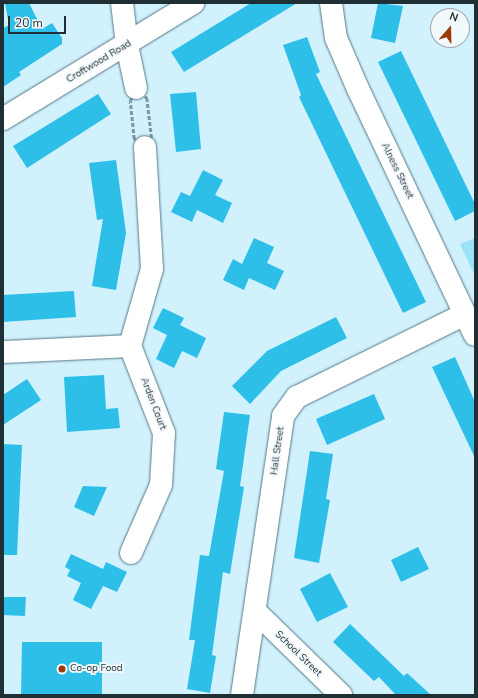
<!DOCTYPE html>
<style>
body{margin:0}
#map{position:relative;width:478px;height:698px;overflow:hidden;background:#d1f1fc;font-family:"Nunito Sans",sans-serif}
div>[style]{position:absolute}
.green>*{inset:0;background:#9ae1f9}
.building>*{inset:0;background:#2dbfe7}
.path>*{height:2.5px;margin-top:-1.25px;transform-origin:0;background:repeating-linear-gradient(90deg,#7e969e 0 4px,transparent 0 6px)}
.roads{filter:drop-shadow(0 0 1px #547885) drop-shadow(0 0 1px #547885)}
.minor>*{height:22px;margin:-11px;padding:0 11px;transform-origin:11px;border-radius:11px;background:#fff}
.dots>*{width:11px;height:11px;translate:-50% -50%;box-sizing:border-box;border:2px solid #f2f9fc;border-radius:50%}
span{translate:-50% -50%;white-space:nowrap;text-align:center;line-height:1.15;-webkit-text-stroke:4px #f2f9fc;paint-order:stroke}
.street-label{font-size:10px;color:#202f34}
.poi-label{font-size:10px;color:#202f34}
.left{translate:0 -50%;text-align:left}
.frame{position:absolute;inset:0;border:4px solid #202f34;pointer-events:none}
.north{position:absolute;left:430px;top:8px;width:40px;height:40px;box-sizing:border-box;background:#f2f9fc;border:1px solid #9ea8ac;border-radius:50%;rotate:20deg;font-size:11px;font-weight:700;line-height:16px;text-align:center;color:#202f34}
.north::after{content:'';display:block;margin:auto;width:14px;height:18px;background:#9d3904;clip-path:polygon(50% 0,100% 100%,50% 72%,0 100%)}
.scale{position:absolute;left:8px;top:16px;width:58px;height:18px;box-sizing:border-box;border:2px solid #202f34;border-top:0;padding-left:5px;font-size:12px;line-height:14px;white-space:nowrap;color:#202f34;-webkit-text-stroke:3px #f2f9fc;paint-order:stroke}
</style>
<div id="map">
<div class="green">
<div style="clip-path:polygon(475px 238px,475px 276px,460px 244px)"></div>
</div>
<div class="building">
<div style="clip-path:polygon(5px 3px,29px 3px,42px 29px,52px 23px,62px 38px,62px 44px,19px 72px,21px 75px,3px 87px,3px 28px,9px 25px)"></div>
<div style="clip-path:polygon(251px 3px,297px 3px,184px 72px,171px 52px)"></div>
<div style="clip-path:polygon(378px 3px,403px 6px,395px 43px,371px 38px)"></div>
<div style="clip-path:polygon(307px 37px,320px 72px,316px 74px,426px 302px,403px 313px,299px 97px,301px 95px,283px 45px)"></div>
<div style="clip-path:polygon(401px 51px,475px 204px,475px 211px,455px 221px,378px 62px)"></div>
<div style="clip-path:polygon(196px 92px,201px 149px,176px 152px,170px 94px)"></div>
<div style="clip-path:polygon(98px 94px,111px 114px,27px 168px,13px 146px)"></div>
<div style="clip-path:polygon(116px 160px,126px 233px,116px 290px,92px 286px,103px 219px,97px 220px,89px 163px)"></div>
<div style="clip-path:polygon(203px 170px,223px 180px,215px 195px,232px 203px,223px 223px,197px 210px,192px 222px,171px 212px,181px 192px,190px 196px)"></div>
<div style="clip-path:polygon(254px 238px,274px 247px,267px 263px,284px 271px,275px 290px,249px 278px,244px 290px,223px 280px,233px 259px,242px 264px)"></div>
<div style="clip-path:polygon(74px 291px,76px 317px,3px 322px,3px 295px)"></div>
<div style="clip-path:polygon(163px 308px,184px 318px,180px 325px,206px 338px,197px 358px,182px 351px,174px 368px,156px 359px,167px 335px,153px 328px)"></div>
<div style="clip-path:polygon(336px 317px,347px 338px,281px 371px,250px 404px,232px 386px,267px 351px)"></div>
<div style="clip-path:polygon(455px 357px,475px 402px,475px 458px,432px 367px)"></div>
<div style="clip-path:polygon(104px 375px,106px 409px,118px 408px,120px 428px,67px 432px,64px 377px)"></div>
<div style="clip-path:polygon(27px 379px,41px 400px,3px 425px,3px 395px)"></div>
<div style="clip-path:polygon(374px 394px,385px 419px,327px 445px,316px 419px)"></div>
<div style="clip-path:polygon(224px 412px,250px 415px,240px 486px,244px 487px,230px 574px,223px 572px,212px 655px,216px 656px,210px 693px,187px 689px,195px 640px,189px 640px,200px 555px,209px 556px,224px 471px,216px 469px)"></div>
<div style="clip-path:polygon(3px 444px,22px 445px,17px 555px,3px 555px)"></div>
<div style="clip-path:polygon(310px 451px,333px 454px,326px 499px,330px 500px,319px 563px,294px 558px)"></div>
<div style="clip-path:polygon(83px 486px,107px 487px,94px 516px,74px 507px)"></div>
<div style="clip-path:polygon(418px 547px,429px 569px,401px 582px,391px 560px)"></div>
<div style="clip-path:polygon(71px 554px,103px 569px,106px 562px,127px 572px,117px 592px,103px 586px,91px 609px,73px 600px,81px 583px,67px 576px,70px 570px,65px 567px)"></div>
<div style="clip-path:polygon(330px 573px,348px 607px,317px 622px,300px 589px)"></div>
<div style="clip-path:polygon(3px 597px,26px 597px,25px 616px,3px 615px)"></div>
<div style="clip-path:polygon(350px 624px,404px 676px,407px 673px,431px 695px,396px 695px,379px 677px,374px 681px,333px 642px)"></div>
<div style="clip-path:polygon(22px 642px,102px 642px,102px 695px,21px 695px)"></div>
</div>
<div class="path">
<div style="left:136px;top:88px;width:15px;rotate:42deg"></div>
<div style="left:147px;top:98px;width:42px;rotate:83.2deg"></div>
<div style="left:152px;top:140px;width:10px;rotate:135deg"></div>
<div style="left:145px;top:147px;width:14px;rotate:-144deg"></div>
<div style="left:134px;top:139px;width:38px;rotate:-96deg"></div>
<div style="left:130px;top:101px;width:14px;rotate:-65deg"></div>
</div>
<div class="roads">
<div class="minor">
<div style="left:122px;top:3px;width:42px;rotate:83.2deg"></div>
<div style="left:127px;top:45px;width:44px;rotate:78.2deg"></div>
<div style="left:331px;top:3px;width:35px;rotate:82deg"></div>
<div style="left:336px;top:38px;width:56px;rotate:66.7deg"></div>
<div style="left:358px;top:89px;width:272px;rotate:64.6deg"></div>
<div style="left:3px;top:119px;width:223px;rotate:-31.4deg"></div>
<div style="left:3px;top:352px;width:127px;rotate:-2.7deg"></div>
<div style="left:131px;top:553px;width:74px;rotate:-66.2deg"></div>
<div style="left:161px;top:485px;width:52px;rotate:-86.7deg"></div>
<div style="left:164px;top:433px;width:93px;rotate:-111.3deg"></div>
<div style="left:130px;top:346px;width:80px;rotate:-74.1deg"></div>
<div style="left:152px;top:269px;width:122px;rotate:-93.3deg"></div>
<div style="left:256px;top:612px;width:119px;rotate:44.3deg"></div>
<div style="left:242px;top:695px;width:282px;rotate:-81.6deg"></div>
<div style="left:283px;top:416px;width:24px;rotate:-54deg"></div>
<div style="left:297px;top:397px;width:187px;rotate:-26.3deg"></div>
</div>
</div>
<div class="dots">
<div style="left:62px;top:669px;background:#9d3904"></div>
</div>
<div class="street-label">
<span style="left:99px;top:62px;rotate:-31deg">Croftwood Road</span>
<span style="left:397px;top:171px;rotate:64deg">Alness Street</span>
<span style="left:153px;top:404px;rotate:69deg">Arden Court</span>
<span style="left:278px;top:451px;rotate:-82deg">Hall Street</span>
<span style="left:298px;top:654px;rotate:44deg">School Street</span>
</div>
<div class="poi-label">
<span class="left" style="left:70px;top:669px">Co-op Food</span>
</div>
<div class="frame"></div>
<div class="north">N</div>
<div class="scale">20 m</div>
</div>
